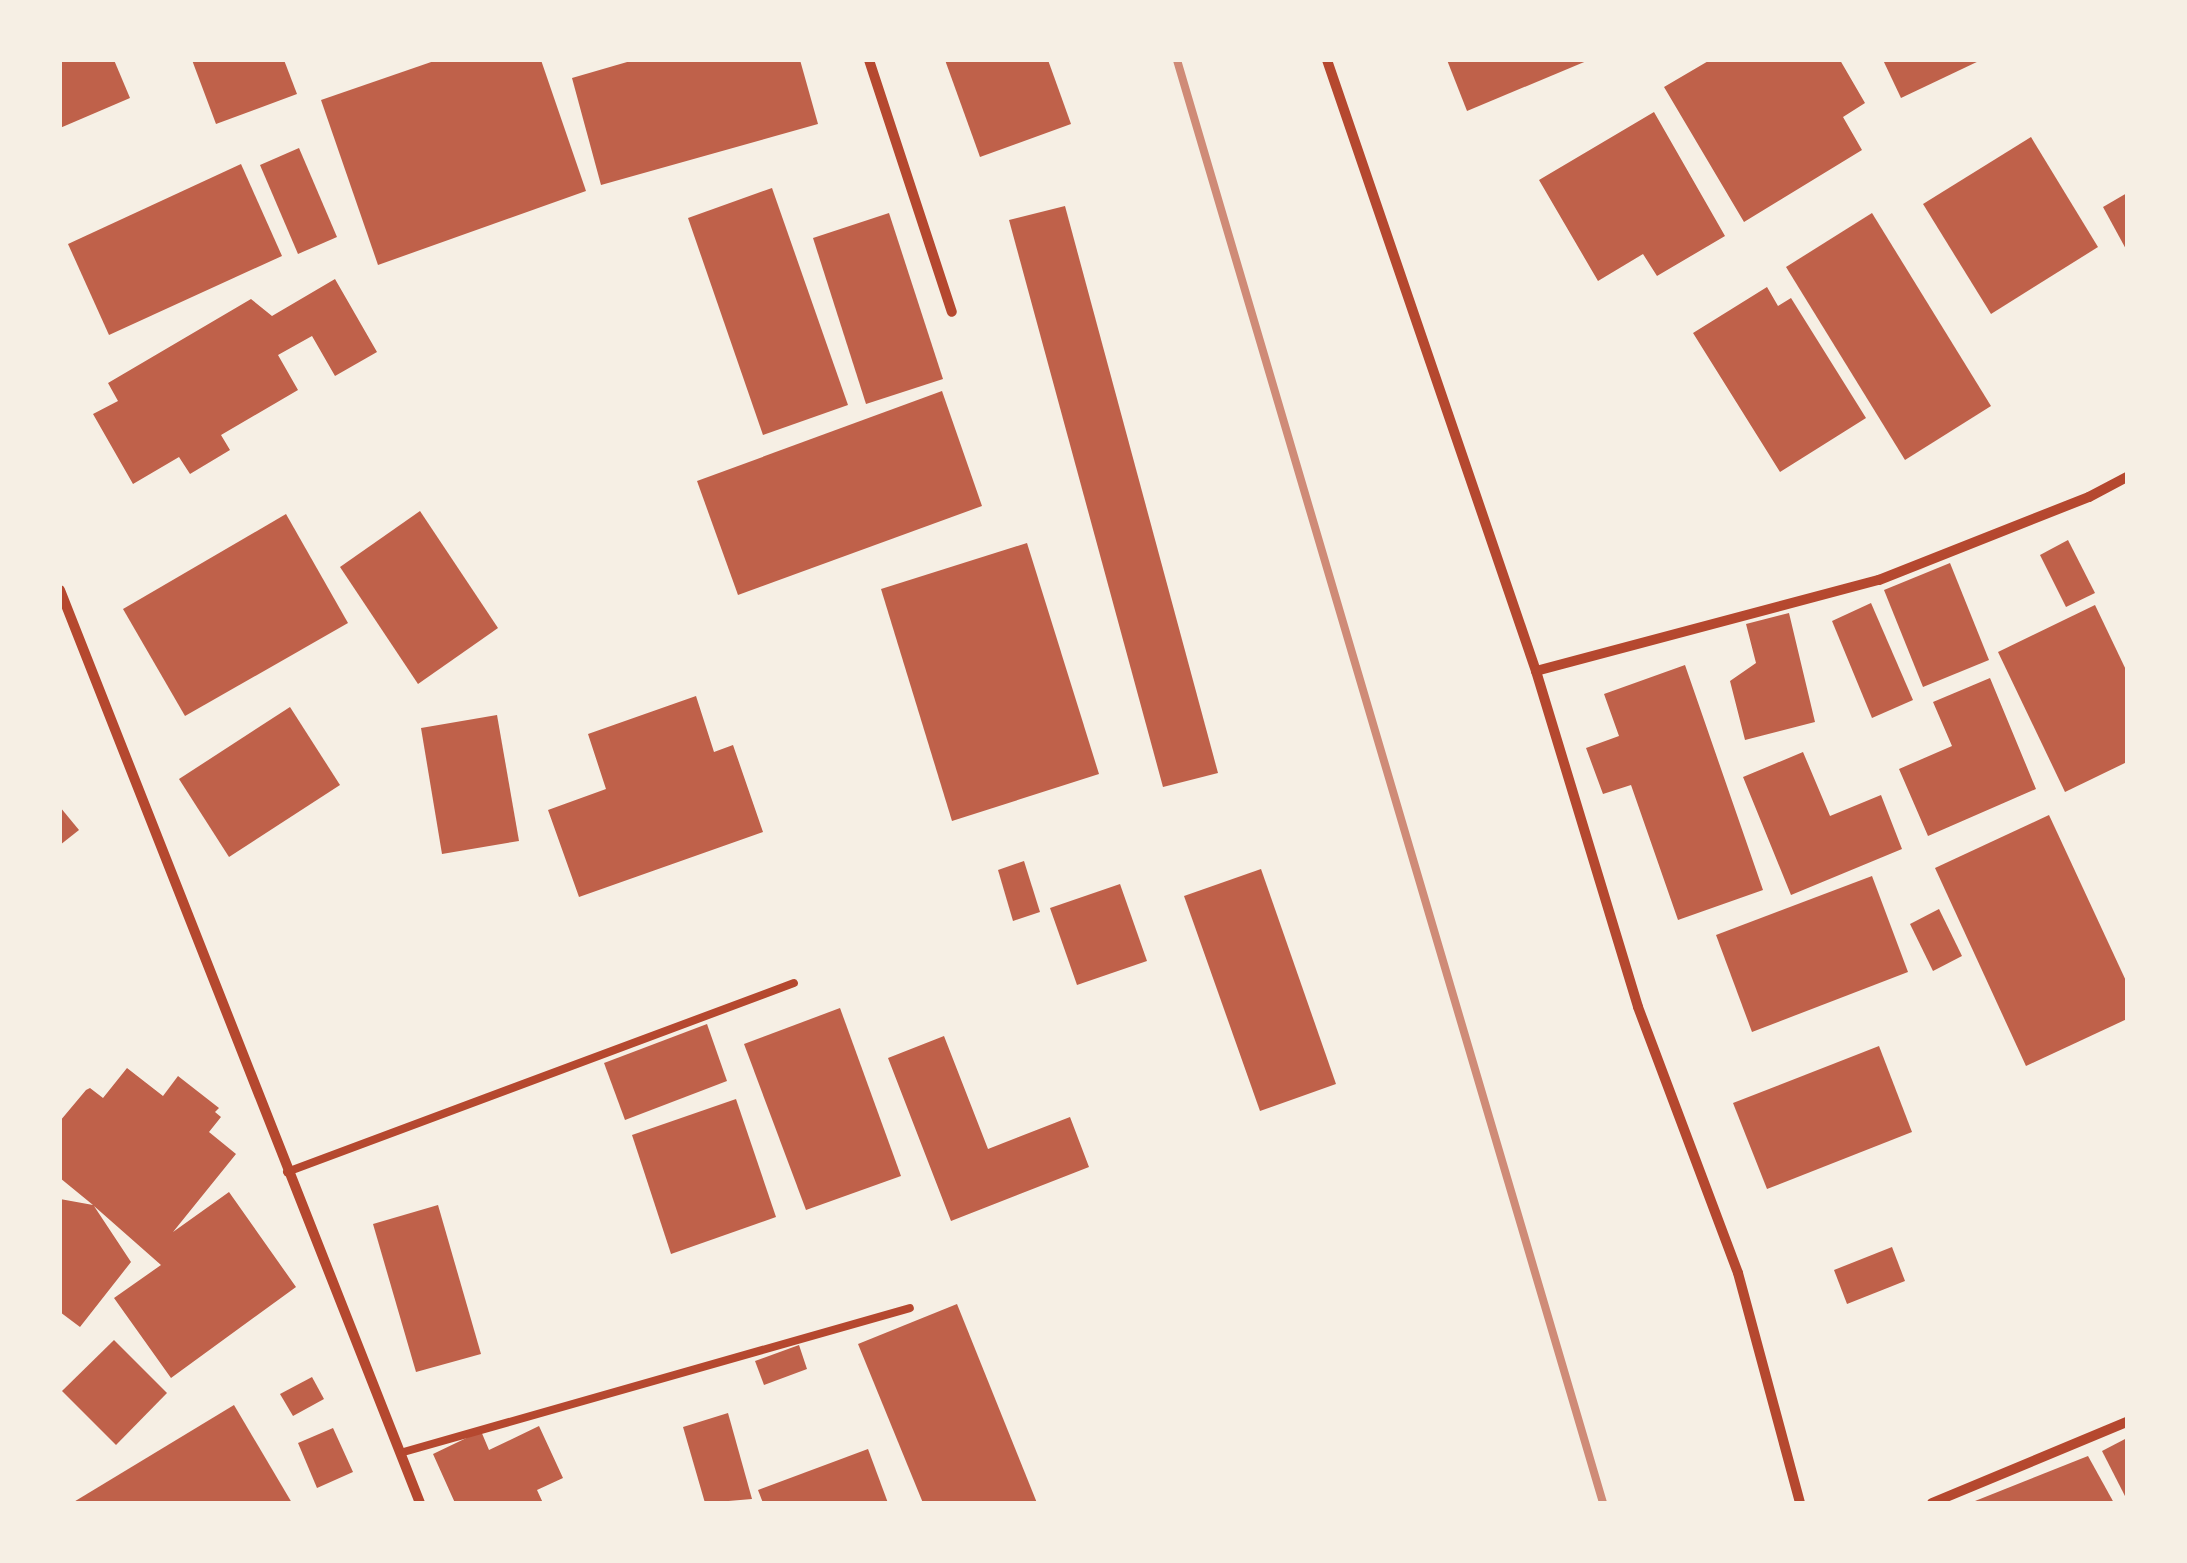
<!DOCTYPE html>
<style>
body{margin:0}
#map{position:relative;width:2187px;height:1563px;overflow:hidden;background:#f6efe4;font-family:Quicksand,sans-serif}
div>[style]{position:absolute}
.building>*{inset:0;background:#bf614a}
.service>*{height:8px;margin:-4px;padding:0 4px;transform-origin:4px;border-radius:4px;background:#b5482f}
.minor>*{height:10px;margin:-5px;padding:0 5px;transform-origin:5px;border-radius:5px;background:#b5482f}
.rail>*{height:8px;margin:-4px;padding:0 4px;transform-origin:4px;border-radius:4px;background:#cf8b77}
span{translate:-50% -50%;white-space:nowrap;text-align:center;line-height:1.15;-webkit-text-stroke:8px #f6efe4;paint-order:stroke}
.frame{position:absolute;inset:0;border:62px solid #f6efe4;pointer-events:none}
</style>
<div id="map">
<div class="building">
<div style="clip-path:polygon(60px 60px,114px 60px,130px 98px,60px 128px)"></div>
<div style="clip-path:polygon(192px 60px,284px 60px,297px 94px,216px 124px)"></div>
<div style="clip-path:polygon(437px 60px,541px 60px,586px 191px,378px 265px,321px 100px)"></div>
<div style="clip-path:polygon(634px 60px,800px 60px,818px 124px,601px 185px,572px 78px)"></div>
<div style="clip-path:polygon(945px 60px,1048px 60px,1071px 124px,980px 157px)"></div>
<div style="clip-path:polygon(1447px 60px,1589px 60px,1467px 111px)"></div>
<div style="clip-path:polygon(1710px 60px,1840px 60px,1865px 103px,1843px 117px,1862px 150px,1744px 222px,1664px 87px)"></div>
<div style="clip-path:polygon(1883px 60px,1981px 60px,1901px 98px)"></div>
<div style="clip-path:polygon(1654px 112px,1725px 236px,1657px 276px,1643px 254px,1598px 281px,1539px 180px)"></div>
<div style="clip-path:polygon(2031px 137px,2098px 247px,1991px 314px,1923px 204px)"></div>
<div style="clip-path:polygon(299px 148px,337px 237px,298px 254px,260px 165px)"></div>
<div style="clip-path:polygon(241px 164px,282px 256px,109px 335px,68px 244px)"></div>
<div style="clip-path:polygon(772px 188px,848px 405px,763px 435px,688px 218px)"></div>
<div style="clip-path:polygon(2127px 193px,2127px 251px,2103px 207px)"></div>
<div style="clip-path:polygon(1065px 206px,1218px 773px,1163px 787px,1009px 220px)"></div>
<div style="clip-path:polygon(889px 213px,943px 379px,866px 404px,813px 238px)"></div>
<div style="clip-path:polygon(1872px 213px,1991px 406px,1905px 460px,1786px 267px)"></div>
<div style="clip-path:polygon(335px 279px,377px 352px,335px 376px,312px 336px,278px 355px,298px 390px,221px 435px,230px 450px,190px 474px,179px 457px,133px 484px,93px 414px,118px 401px,108px 383px,251px 299px,272px 316px)"></div>
<div style="clip-path:polygon(1767px 287px,1778px 306px,1791px 298px,1866px 418px,1780px 472px,1693px 333px)"></div>
<div style="clip-path:polygon(942px 391px,982px 506px,738px 595px,697px 481px)"></div>
<div style="clip-path:polygon(420px 511px,498px 628px,418px 684px,340px 567px)"></div>
<div style="clip-path:polygon(286px 514px,348px 623px,185px 716px,123px 609px)"></div>
<div style="clip-path:polygon(2068px 540px,2095px 593px,2066px 607px,2040px 555px)"></div>
<div style="clip-path:polygon(1027px 543px,1099px 774px,952px 821px,881px 589px)"></div>
<div style="clip-path:polygon(1950px 563px,1989px 660px,1923px 687px,1884px 590px)"></div>
<div style="clip-path:polygon(1871px 603px,1913px 700px,1872px 718px,1832px 621px)"></div>
<div style="clip-path:polygon(2095px 605px,2127px 672px,2127px 762px,2065px 792px,1998px 652px)"></div>
<div style="clip-path:polygon(1789px 613px,1815px 722px,1745px 740px,1730px 681px,1756px 663px,1746px 624px)"></div>
<div style="clip-path:polygon(1685px 665px,1763px 890px,1678px 920px,1631px 785px,1603px 794px,1586px 748px,1619px 736px,1604px 694px)"></div>
<div style="clip-path:polygon(1990px 678px,2036px 789px,1928px 836px,1899px 769px,1952px 746px,1933px 702px)"></div>
<div style="clip-path:polygon(696px 696px,714px 752px,733px 745px,763px 832px,579px 897px,548px 810px,606px 789px,588px 734px)"></div>
<div style="clip-path:polygon(290px 707px,340px 785px,229px 857px,179px 779px)"></div>
<div style="clip-path:polygon(497px 715px,519px 841px,442px 854px,421px 728px)"></div>
<div style="clip-path:polygon(1803px 752px,1830px 816px,1881px 795px,1902px 849px,1791px 895px,1743px 777px)"></div>
<div style="clip-path:polygon(60px 807px,79px 830px,60px 845px)"></div>
<div style="clip-path:polygon(2049px 815px,2127px 983px,2127px 1019px,2026px 1066px,1935px 868px)"></div>
<div style="clip-path:polygon(1024px 861px,1040px 912px,1013px 921px,998px 870px)"></div>
<div style="clip-path:polygon(1261px 869px,1336px 1084px,1260px 1111px,1184px 896px)"></div>
<div style="clip-path:polygon(1872px 876px,1908px 972px,1752px 1032px,1716px 935px)"></div>
<div style="clip-path:polygon(1120px 884px,1147px 961px,1077px 985px,1050px 908px)"></div>
<div style="clip-path:polygon(1939px 909px,1962px 956px,1933px 971px,1910px 924px)"></div>
<div style="clip-path:polygon(840px 1008px,901px 1176px,806px 1210px,744px 1044px)"></div>
<div style="clip-path:polygon(707px 1024px,727px 1081px,625px 1120px,604px 1063px)"></div>
<div style="clip-path:polygon(944px 1036px,988px 1149px,1070px 1117px,1089px 1167px,951px 1221px,888px 1058px)"></div>
<div style="clip-path:polygon(1879px 1046px,1912px 1132px,1767px 1189px,1733px 1103px)"></div>
<div style="clip-path:polygon(127px 1068px,163px 1096px,178px 1076px,219px 1108px,215px 1112px,221px 1117px,209px 1132px,236px 1154px,173px 1232px,229px 1192px,296px 1287px,171px 1378px,114px 1298px,161px 1265px,94px 1206px,131px 1262px,80px 1327px,60px 1312px,60px 1199px,93px 1205px,60px 1178px,60px 1121px,86px 1090px,90px 1088px,103px 1098px)"></div>
<div style="clip-path:polygon(736px 1099px,776px 1217px,671px 1254px,632px 1135px)"></div>
<div style="clip-path:polygon(438px 1205px,481px 1354px,416px 1372px,373px 1224px)"></div>
<div style="clip-path:polygon(1892px 1247px,1905px 1281px,1847px 1304px,1834px 1270px)"></div>
<div style="clip-path:polygon(957px 1304px,1037px 1503px,923px 1503px,858px 1344px)"></div>
<div style="clip-path:polygon(114px 1340px,167px 1393px,116px 1445px,62px 1391px)"></div>
<div style="clip-path:polygon(799px 1345px,807px 1369px,764px 1385px,755px 1361px)"></div>
<div style="clip-path:polygon(312px 1377px,324px 1399px,293px 1416px,280px 1394px)"></div>
<div style="clip-path:polygon(234px 1405px,292px 1503px,72px 1503px)"></div>
<div style="clip-path:polygon(728px 1413px,752px 1499px,705px 1503px,683px 1427px)"></div>
<div style="clip-path:polygon(539px 1426px,563px 1478px,537px 1490px,543px 1503px,455px 1503px,433px 1454px,481px 1431px,489px 1450px)"></div>
<div style="clip-path:polygon(333px 1428px,353px 1472px,317px 1488px,298px 1443px)"></div>
<div style="clip-path:polygon(2127px 1438px,2127px 1500px,2102px 1451px)"></div>
<div style="clip-path:polygon(868px 1449px,888px 1503px,763px 1503px,758px 1490px)"></div>
<div style="clip-path:polygon(2088px 1456px,2114px 1503px,1970px 1503px)"></div>
</div>
<div class="service">
<div style="left:287px;top:1172px;width:541px;rotate:-20.44deg"></div>
<div style="left:400px;top:1453px;width:530px;rotate:-15.87deg"></div>
</div>
<div class="minor">
<div style="left:869px;top:60px;width:265px;rotate:71.8deg"></div>
<div style="left:1327px;top:60px;width:646px;rotate:71.12deg"></div>
<div style="left:1536px;top:671px;width:351px;rotate:73.1deg"></div>
<div style="left:1638px;top:1007px;width:284px;rotate:69.4deg"></div>
<div style="left:1738px;top:1273px;width:238px;rotate:74.9deg"></div>
<div style="left:60px;top:590px;width:981px;rotate:68.48deg"></div>
<div style="left:1536px;top:671px;width:355px;rotate:-14.9deg"></div>
<div style="left:1879px;top:580px;width:226px;rotate:-21.6deg"></div>
<div style="left:2089px;top:497px;width:43px;rotate:-27.8deg"></div>
<div style="left:1932px;top:1503px;width:211px;rotate:-22.6deg"></div>
</div>
<div class="rail">
<div style="left:1177px;top:60px;width:1505px;rotate:73.55deg"></div>
</div>
<div class="frame"></div>
</div>
